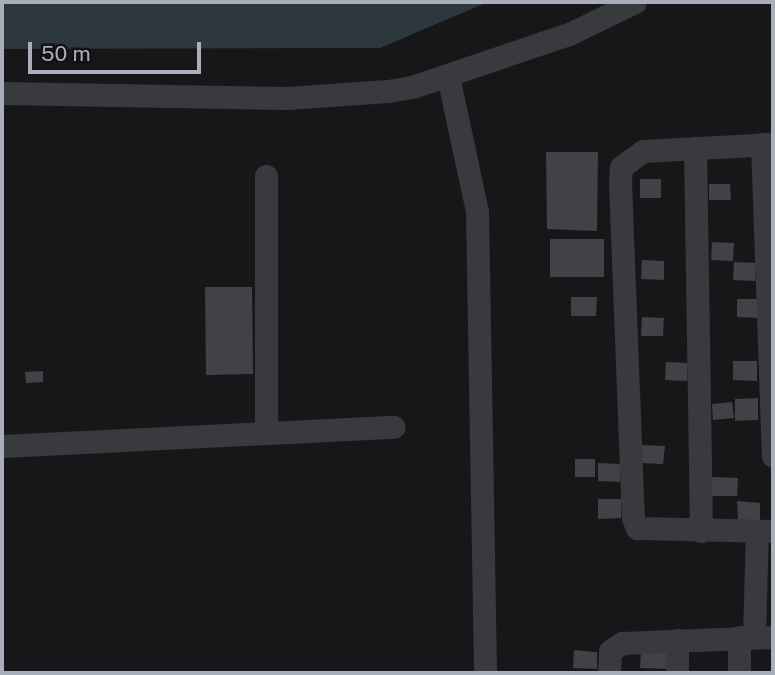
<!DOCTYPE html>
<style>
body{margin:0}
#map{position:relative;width:775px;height:675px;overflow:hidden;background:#171719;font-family:"Public Sans",sans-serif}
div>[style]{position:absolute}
.water>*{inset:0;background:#2c383e}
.building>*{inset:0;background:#414246}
.minor>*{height:23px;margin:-11.5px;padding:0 11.5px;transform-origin:11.5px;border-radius:11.5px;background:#383a3e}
span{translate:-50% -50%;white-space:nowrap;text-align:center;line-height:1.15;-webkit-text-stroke:5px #121214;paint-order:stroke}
.frame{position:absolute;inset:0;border:4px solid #a9afba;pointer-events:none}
.scale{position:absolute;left:28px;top:42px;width:173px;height:32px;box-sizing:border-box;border:4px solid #a9afba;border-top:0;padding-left:9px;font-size:21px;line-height:24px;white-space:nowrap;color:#a9afba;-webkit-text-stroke:5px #121214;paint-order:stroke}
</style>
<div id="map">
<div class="water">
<div style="clip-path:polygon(2px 2px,488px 2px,380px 48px,2px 49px)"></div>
</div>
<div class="building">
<div style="clip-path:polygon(546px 152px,598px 152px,597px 231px,547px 229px)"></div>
<div style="clip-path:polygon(640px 179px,661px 179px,661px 198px,640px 198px)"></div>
<div style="clip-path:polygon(709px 184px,730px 184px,731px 200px,709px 200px)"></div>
<div style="clip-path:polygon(550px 239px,604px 239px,604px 277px,550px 277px)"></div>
<div style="clip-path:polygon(712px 242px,734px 243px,733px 261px,711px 260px)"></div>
<div style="clip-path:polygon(642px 260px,664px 261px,664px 280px,641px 279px)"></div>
<div style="clip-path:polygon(734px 262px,756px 263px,755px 281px,733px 280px)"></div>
<div style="clip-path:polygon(205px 287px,252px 287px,253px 374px,206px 375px)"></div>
<div style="clip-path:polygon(571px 297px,597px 297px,596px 316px,571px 316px)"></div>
<div style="clip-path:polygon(737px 299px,759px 299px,759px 318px,737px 317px)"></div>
<div style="clip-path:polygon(642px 317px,664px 318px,663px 336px,641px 336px)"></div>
<div style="clip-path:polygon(733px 361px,757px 361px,757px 381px,733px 380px)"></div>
<div style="clip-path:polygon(666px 362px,688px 363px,687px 381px,665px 380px)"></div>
<div style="clip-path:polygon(43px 371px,43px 382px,26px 383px,25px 372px)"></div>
<div style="clip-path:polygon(758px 398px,758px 420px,735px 421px,735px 399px)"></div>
<div style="clip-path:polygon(732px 402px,734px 418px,713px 420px,712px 404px)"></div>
<div style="clip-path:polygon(641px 445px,665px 446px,663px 464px,640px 463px)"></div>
<div style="clip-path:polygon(575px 459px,595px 459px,595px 477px,575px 477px)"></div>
<div style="clip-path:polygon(598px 463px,621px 464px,620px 482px,598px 481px)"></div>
<div style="clip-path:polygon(712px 477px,738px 478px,737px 496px,712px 496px)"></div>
<div style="clip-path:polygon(598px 499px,621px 499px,621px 518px,598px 519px)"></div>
<div style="clip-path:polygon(737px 501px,760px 503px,760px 521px,738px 520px)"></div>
<div style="clip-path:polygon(574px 650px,597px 652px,597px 669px,573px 668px)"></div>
<div style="clip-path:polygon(641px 650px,668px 651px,667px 669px,640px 668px)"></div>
</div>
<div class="minor">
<div style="left:448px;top:76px;width:138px;rotate:77.9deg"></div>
<div style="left:477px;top:211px;width:462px;rotate:89deg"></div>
<div style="left:2px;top:93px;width:285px;rotate:1deg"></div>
<div style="left:287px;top:98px;width:101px;rotate:-4deg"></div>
<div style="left:388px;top:91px;width:27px;rotate:-10deg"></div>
<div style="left:415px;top:86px;width:163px;rotate:-18.7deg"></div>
<div style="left:569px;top:34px;width:73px;rotate:-25.9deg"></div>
<div style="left:762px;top:144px;width:312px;rotate:88deg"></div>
<div style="left:773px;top:144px;width:130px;rotate:176.9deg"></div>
<div style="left:643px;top:151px;width:27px;rotate:144deg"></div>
<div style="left:621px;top:167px;width:16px;rotate:94deg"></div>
<div style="left:620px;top:183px;width:335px;rotate:87.8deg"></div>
<div style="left:633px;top:518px;width:11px;rotate:68deg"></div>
<div style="left:637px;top:528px;width:136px;rotate:1.3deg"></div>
<div style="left:695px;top:148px;width:383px;rotate:89.1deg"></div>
<div style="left:266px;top:433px;width:257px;rotate:-90deg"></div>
<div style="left:2px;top:446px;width:392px;rotate:-2.8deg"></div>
<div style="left:754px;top:636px;width:105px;rotate:-88.4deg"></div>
<div style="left:739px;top:637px;width:36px;rotate:90deg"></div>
<div style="left:677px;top:640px;width:33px;rotate:90deg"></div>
<div style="left:609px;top:673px;width:22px;rotate:-87deg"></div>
<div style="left:610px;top:651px;width:14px;rotate:-34deg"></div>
<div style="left:622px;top:643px;width:151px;rotate:-2.3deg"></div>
</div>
<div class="frame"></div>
<div class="scale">50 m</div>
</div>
